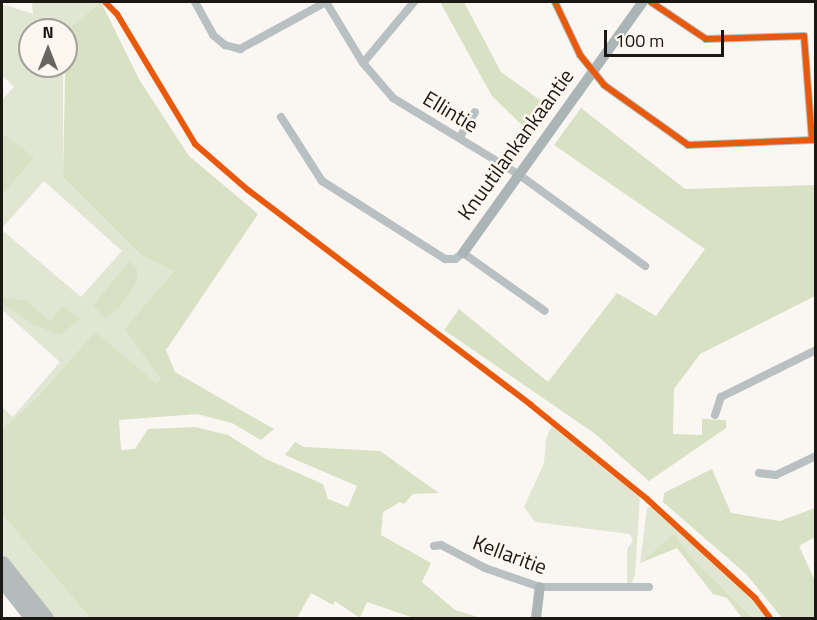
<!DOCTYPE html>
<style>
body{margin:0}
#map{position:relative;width:817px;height:620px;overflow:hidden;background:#faf6f2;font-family:"Titillium Web",sans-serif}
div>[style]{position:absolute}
.green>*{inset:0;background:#e0e6d1}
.forest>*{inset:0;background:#d8e1c3}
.street>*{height:8px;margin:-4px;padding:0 4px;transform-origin:4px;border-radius:4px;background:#b8c0c1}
.secondary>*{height:10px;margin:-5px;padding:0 5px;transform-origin:5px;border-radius:5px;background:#abb5b6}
.highway>*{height:15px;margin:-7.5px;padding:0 7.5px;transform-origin:7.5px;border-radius:7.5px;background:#b3bbbb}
.cycleway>*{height:6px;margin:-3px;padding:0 3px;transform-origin:3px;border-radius:3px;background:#e8590c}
span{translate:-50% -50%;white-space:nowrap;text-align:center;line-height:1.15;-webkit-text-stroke:5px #fdf7ef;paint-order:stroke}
.street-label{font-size:21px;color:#1b1813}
.frame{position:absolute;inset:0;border:3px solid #1b1813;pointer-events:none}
.north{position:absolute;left:18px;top:18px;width:60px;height:60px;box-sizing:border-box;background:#fdf7ef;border:2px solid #a39e97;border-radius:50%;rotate:0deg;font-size:16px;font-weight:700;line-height:24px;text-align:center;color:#1b1813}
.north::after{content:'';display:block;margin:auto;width:21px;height:27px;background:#696661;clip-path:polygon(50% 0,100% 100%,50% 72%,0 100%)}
.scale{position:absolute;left:604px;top:30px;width:120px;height:27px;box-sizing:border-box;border:3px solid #1b1813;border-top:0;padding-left:8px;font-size:18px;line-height:21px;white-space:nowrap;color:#1b1813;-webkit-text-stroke:4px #fdf7ef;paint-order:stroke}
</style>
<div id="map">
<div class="green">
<div style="clip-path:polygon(32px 2px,101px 2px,66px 31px,30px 30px,30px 66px,63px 66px,63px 177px,141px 255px,174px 271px,126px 329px,160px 378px,158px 384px,40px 395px,2px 429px,2px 407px,13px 417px,60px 362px,2px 310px,2px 230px,81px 297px,122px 251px,44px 181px,2px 228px,2px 196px,35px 157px,2px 133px,2px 100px,14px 87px,2px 75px,2px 4px,33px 14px)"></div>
<div style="clip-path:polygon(552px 426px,640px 496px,635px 575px,631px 585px,627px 584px,627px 549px,633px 541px,630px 534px,535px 522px,524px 507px,544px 463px,546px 439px)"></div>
<div style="clip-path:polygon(652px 506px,753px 600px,768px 618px,753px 618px,688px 554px,674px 535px,640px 563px,647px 508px)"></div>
<div style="clip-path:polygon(2px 514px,90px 618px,55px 618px,2px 553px)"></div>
</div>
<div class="forest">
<div style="clip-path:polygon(101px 2px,140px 81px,189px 156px,258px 214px,166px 350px,175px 372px,274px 429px,261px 440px,232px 423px,197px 414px,119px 420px,121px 450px,135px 449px,148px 429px,195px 427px,228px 435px,266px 459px,323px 484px,328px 499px,348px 507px,357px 486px,285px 455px,295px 442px,304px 447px,380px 451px,439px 493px,413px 494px,404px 504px,400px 502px,383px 512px,381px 535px,431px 563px,422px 582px,455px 610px,481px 618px,414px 618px,367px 602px,360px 618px,335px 601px,333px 605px,311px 593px,297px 618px,90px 618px,2px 514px,2px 429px,40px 395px,95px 332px,157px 384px,160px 378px,125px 329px,174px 271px,141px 255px,63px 177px,66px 31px)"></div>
<div style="clip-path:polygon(440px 2px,464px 2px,501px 72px,551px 108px,531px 134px,492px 96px)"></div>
<div style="clip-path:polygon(581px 108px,685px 189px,815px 185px,815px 296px,700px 354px,674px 389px,673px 434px,702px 435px,702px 419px,726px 420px,726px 428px,649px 481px,594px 433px,444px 330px,459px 309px,548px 382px,617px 293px,656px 316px,705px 249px,554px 145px)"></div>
<div style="clip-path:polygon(2px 133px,35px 157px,2px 196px)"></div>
<div style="clip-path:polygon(129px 261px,137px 268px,137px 282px,120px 307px,105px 318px,93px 306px)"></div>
<div style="clip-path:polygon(2px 298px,26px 300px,50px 322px,62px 306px,80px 319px,60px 335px,33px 324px,2px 303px)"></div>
<div style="clip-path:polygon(712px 469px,731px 513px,780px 521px,815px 508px,815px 537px,799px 546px,815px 581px,815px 618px,782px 618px,746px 574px,663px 502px,664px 493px)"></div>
<div style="clip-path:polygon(674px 534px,688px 554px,753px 618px,742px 618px,727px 598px,713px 594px,677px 548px,640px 563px)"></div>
</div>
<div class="street">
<div style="left:195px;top:2px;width:38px;rotate:61deg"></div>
<div style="left:213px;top:35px;width:16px;rotate:40deg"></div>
<div style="left:225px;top:45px;width:16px;rotate:15deg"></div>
<div style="left:240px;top:49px;width:98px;rotate:-28.7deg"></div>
<div style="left:326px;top:2px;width:71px;rotate:58.8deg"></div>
<div style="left:363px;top:63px;width:46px;rotate:49.4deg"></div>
<div style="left:393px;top:98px;width:146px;rotate:31.3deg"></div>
<div style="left:518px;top:174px;width:157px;rotate:35.9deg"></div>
<div style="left:555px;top:2px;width:59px;rotate:64.7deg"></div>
<div style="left:580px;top:55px;width:38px;rotate:51deg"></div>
<div style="left:604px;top:85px;width:103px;rotate:35.5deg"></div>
<div style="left:688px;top:145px;width:124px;rotate:-2.3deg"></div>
<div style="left:812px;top:140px;width:104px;rotate:-94.4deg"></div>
<div style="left:804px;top:36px;width:98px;rotate:178.2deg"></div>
<div style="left:706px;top:39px;width:66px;rotate:-146.1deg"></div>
<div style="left:363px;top:63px;width:80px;rotate:-50.1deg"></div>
<div style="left:281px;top:117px;width:76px;rotate:57.4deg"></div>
<div style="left:322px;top:181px;width:146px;rotate:32.4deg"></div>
<div style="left:445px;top:259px;width:10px"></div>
<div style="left:455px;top:259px;width:10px;rotate:-37deg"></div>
<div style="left:463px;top:253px;width:100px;rotate:35.3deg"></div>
<div style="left:460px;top:137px;width:29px;rotate:-59deg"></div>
<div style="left:715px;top:415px;width:19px;rotate:-72deg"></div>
<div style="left:721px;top:397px;width:106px;rotate:-26.3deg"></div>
<div style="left:759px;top:473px;width:17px;rotate:7deg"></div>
<div style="left:776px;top:475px;width:44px;rotate:-25.4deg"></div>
<div style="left:434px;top:546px;width:7px;rotate:-8deg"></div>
<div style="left:441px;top:545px;width:50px;rotate:27.6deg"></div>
<div style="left:485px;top:568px;width:58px;rotate:19.1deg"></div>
<div style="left:540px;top:587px;width:109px"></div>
</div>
<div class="secondary">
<div style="left:463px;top:253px;width:309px;rotate:-54.4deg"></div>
<div style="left:536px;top:618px;width:31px;rotate:-83deg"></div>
</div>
<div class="highway">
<div style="left:2px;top:563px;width:70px;rotate:51.3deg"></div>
<div style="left:2px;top:580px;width:48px;rotate:51.7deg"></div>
</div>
<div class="cycleway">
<div style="left:105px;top:2px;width:17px;rotate:45deg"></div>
<div style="left:117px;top:14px;width:152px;rotate:59deg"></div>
<div style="left:195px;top:144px;width:70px;rotate:41deg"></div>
<div style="left:248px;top:190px;width:355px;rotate:37.2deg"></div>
<div style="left:531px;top:405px;width:149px;rotate:39deg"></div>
<div style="left:647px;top:499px;width:147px;rotate:42.5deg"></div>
<div style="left:755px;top:598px;width:25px;rotate:53deg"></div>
<div style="left:555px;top:2px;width:59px;rotate:64.7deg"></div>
<div style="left:580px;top:55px;width:38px;rotate:51deg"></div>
<div style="left:604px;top:85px;width:103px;rotate:35.5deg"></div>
<div style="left:688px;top:145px;width:124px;rotate:-2.3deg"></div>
<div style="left:812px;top:140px;width:104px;rotate:-94.4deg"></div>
<div style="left:804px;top:36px;width:98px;rotate:178.2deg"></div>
<div style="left:706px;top:39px;width:66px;rotate:-146.1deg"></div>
</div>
<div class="street-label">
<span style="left:451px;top:111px;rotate:31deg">Ellintie</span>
<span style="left:515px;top:144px;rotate:-54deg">Knuutilankankaantie</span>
<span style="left:510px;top:554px;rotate:20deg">Kellaritie</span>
</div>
<div class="frame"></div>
<div class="north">N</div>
<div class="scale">100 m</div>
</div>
